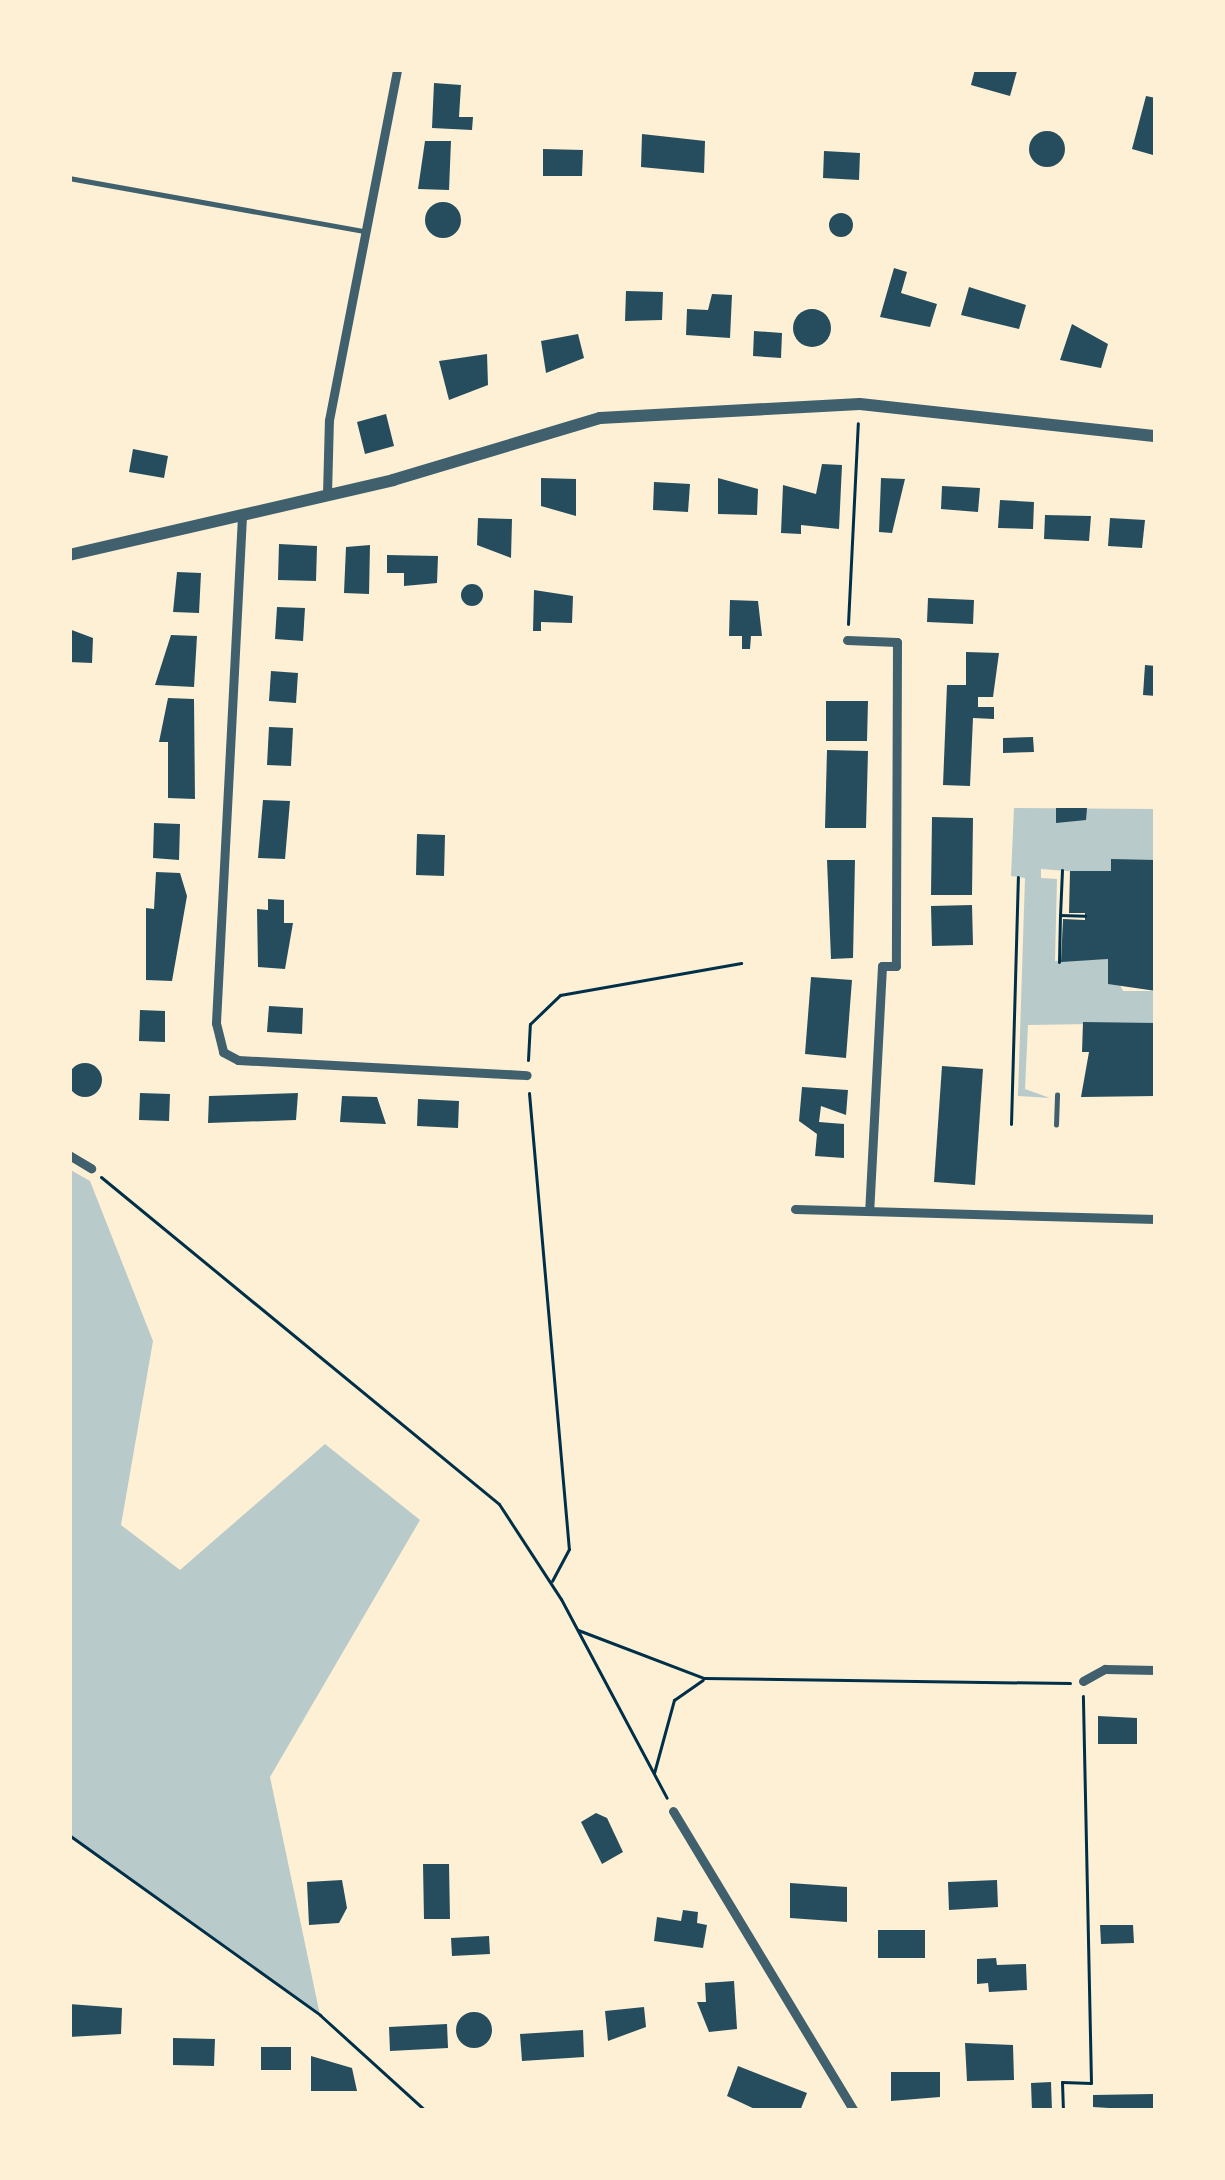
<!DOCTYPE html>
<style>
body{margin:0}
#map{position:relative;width:1225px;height:2180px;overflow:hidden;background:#fdf0d5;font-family:"Exo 2",sans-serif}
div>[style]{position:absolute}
.green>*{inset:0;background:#b9caca}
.building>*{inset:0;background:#264d5e}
.round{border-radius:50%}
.path>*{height:3px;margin:-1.5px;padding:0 1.5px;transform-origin:1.5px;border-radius:1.5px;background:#003049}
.service>*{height:4.5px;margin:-2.25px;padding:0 2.25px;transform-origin:2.25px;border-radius:2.25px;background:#3f606c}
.minor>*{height:9px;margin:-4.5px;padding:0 4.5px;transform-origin:4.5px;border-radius:4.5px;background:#3f606c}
.tertiary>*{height:12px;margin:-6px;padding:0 6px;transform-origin:6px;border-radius:6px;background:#3f606c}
span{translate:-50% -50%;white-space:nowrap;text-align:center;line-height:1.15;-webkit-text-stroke:9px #fdf0d5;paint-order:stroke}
.frame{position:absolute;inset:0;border:72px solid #fdf0d5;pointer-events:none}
</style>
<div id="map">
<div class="green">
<div style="clip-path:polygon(1014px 808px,1156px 809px,1156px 878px,1041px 869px,1041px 878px,1057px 879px,1055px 961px,1108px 959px,1123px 991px,1156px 991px,1156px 1023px,1028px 1025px,1025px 1089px,1050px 1098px,1018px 1096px,1025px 878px,1011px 876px)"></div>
<div style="clip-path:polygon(69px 1169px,90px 1181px,153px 1341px,121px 1525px,180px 1570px,325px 1444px,420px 1520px,270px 1777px,320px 2015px,69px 1835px)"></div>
</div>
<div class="building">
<div style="clip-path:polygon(975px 69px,1017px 71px,1010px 96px,971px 85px)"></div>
<div style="clip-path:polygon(434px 83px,461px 85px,459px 117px,473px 117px,472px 130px,432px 128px)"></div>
<div style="clip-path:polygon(1146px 96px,1156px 98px,1153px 155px,1132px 149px)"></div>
<div class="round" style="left:1029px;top:131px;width:36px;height:36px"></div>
<div style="clip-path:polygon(642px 134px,705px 141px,704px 173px,641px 167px)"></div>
<div style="clip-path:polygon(425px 141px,451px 141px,449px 190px,418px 189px)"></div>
<div style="clip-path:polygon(543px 149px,583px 150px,582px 176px,543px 176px)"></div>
<div style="clip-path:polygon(824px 151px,860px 153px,859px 180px,823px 178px)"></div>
<div class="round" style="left:425px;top:202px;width:36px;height:36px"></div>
<div class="round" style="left:829px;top:213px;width:24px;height:24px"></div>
<div style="clip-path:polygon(894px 268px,907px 272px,901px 293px,937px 304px,930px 327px,880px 317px)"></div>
<div style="clip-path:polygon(969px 287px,1026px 305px,1019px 329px,961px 315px)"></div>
<div style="clip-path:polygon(626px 291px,663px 292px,662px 320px,625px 321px)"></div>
<div style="clip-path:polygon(732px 295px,730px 338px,686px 335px,687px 309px,708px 310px,712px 294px)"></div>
<div class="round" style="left:793px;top:309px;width:38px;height:38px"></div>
<div style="clip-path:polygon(1072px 324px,1108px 344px,1101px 368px,1060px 360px)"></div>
<div style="clip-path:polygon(754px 331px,782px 333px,781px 358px,753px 356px)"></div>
<div style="clip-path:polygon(578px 334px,584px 358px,546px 373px,541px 341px)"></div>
<div style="clip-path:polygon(487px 354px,488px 385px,449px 400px,439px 361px)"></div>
<div style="clip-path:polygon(386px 414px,394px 446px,365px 454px,357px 422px)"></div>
<div style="clip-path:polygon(133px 449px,168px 456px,164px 478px,129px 472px)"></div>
<div style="clip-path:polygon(822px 464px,842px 465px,839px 529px,801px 525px,801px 534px,781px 533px,783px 485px,816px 494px)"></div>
<div style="clip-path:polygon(541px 478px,576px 479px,576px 516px,541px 506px)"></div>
<div style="clip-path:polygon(718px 478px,758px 489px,757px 515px,718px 514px)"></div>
<div style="clip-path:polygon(881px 478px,905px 479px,892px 533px,879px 532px)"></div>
<div style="clip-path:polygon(654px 482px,690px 484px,688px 512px,653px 510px)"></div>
<div style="clip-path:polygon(942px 486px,980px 488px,978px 512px,941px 509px)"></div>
<div style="clip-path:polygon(1000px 500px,1034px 502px,1033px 529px,998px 528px)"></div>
<div style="clip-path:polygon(1045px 515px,1091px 516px,1089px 541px,1044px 539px)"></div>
<div style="clip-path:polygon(478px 518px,512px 519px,511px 558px,477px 545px)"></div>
<div style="clip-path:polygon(1110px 518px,1145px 520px,1142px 548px,1108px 546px)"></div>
<div style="clip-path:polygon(279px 544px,317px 546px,316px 581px,278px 580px)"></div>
<div style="clip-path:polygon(370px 545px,369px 594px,344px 593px,346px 547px)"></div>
<div style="clip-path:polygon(387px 555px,438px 556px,437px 583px,404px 586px,404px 573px,387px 573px)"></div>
<div style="clip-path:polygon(177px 572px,201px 573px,199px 613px,173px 612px)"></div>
<div class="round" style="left:461px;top:584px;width:22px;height:22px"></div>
<div style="clip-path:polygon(534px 590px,573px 596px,572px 623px,541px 622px,541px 631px,533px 631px)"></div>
<div style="clip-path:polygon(928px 598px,974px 600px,973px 624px,927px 622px)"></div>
<div style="clip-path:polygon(730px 600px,758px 601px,762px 636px,751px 636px,750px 649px,742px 649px,742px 636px,729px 636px)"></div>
<div style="clip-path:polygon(277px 607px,305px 608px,303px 641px,275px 639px)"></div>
<div style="clip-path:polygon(69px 629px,93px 638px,92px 663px,69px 662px)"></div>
<div style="clip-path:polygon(171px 635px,197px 636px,194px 687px,155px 685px)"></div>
<div style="clip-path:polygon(966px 652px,999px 653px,993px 697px,978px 697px,978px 707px,994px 707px,994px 719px,973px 718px,970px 786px,943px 785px,947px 685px,966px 685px)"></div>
<div style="clip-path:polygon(1145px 665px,1156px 666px,1156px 696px,1143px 695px)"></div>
<div style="clip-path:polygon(271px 671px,298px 673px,296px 703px,269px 701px)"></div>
<div style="clip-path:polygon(168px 698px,194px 699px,195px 799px,168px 798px,168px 742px,159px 742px)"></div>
<div style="clip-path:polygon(826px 701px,868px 701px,867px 741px,826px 741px)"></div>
<div style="clip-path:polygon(269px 727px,293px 728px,291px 766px,267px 765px)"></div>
<div style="clip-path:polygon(1033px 737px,1034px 752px,1003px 753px,1003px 738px)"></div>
<div style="clip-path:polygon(827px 750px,868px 751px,866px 828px,825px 828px)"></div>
<div style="clip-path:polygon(263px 800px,290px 801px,285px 859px,258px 858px)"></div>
<div style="clip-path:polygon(1056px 808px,1087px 808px,1086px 820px,1056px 823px)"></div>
<div style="clip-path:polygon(932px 817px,973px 818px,972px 895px,931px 895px)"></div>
<div style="clip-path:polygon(154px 823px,180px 824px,179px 860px,153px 858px)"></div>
<div style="clip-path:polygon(417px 834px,445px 835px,444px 876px,416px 875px)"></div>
<div style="clip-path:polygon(1111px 859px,1156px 860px,1156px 991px,1108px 984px,1108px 959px,1061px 962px,1063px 919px,1085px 920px,1085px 913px,1069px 913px,1070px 871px,1111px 871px)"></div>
<div style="clip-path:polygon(827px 860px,855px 860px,853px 958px,831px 959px)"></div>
<div style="clip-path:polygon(156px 872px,180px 873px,187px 896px,172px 981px,146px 980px,146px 908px,154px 909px)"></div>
<div style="clip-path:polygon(268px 899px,284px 900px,284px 923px,293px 923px,285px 969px,258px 967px,257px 909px,268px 910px)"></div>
<div style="clip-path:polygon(972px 905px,973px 945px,932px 946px,931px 906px)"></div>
<div style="clip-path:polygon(811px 977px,852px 980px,846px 1058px,805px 1054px)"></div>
<div style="clip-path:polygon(269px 1006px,303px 1008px,302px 1034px,267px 1032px)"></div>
<div style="clip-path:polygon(140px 1010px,165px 1011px,165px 1042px,139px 1041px)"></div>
<div style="clip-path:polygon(1083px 1022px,1156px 1023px,1156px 1096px,1081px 1097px,1089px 1052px,1082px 1052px)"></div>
<div class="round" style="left:68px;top:1063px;width:34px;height:34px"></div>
<div style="clip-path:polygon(942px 1066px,983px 1069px,975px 1185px,934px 1182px)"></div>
<div style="clip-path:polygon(802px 1087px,848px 1090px,846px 1115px,821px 1106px,819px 1122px,844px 1124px,844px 1158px,815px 1156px,817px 1134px,799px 1121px)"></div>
<div style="clip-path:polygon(140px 1093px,170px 1094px,169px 1121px,139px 1120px)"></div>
<div style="clip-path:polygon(298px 1093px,296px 1120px,208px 1123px,209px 1096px)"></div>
<div style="clip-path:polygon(342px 1096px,377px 1097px,386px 1124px,340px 1122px)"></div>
<div style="clip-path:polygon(418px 1099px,459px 1101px,458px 1128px,417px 1126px)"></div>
<div style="clip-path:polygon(1098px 1716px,1137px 1718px,1137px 1744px,1098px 1744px)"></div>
<div style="clip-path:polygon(596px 1813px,607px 1818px,623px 1852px,602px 1864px,581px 1822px)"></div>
<div style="clip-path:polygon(423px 1864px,449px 1864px,450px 1919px,424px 1919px)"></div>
<div style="clip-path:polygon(342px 1880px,347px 1908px,339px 1923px,309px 1925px,307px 1882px)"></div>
<div style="clip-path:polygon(997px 1880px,998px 1907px,949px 1910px,948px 1882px)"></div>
<div style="clip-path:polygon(790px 1883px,847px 1887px,847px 1922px,790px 1918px)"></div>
<div style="clip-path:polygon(683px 1910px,698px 1912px,697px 1923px,707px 1925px,703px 1948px,654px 1941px,657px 1917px,681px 1921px)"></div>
<div style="clip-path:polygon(1100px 1925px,1133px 1925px,1134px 1943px,1101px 1944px)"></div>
<div style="clip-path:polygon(878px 1930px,925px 1930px,925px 1958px,878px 1958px)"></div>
<div style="clip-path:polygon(489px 1936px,490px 1954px,452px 1956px,451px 1938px)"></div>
<div style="clip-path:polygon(996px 1958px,997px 1965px,1026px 1964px,1027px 1990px,989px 1992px,988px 1983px,977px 1984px,977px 1959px)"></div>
<div style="clip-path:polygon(734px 1981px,737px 2029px,709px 2032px,697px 2002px,706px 2002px,705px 1983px)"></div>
<div style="clip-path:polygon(69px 2004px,122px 2008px,121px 2034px,69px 2037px)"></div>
<div style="clip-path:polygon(644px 2007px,646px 2027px,608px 2041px,605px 2011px)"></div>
<div class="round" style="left:456px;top:2012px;width:36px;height:36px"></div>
<div style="clip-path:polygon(447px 2024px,448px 2048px,390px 2051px,389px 2027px)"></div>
<div style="clip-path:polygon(583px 2030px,584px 2057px,522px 2061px,520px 2034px)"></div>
<div style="clip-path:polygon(173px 2038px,215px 2039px,214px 2066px,173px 2065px)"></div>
<div style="clip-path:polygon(965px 2043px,1013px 2045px,1014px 2080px,967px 2081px)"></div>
<div style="clip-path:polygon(261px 2047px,291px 2047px,291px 2070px,261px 2070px)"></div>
<div style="clip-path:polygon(311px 2056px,352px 2068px,357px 2091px,311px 2091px)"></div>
<div style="clip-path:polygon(738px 2066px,807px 2093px,800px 2111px,759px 2111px,727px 2096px)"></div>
<div style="clip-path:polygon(891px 2072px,940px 2072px,940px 2097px,891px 2101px)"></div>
<div style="clip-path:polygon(1051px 2082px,1052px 2111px,1032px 2111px,1031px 2083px)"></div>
<div style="clip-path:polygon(1153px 2094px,1156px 2111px,1093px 2107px,1093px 2095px)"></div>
</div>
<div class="path">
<div style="left:848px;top:624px;width:201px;rotate:-87.2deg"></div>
<div style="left:1062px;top:870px;width:45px;rotate:92.5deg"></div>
<div style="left:1060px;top:915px;width:25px;rotate:2deg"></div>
<div style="left:1059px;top:962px;width:46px;rotate:-88.8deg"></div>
<div style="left:528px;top:1060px;width:36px;rotate:-87deg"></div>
<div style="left:530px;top:1024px;width:42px;rotate:-44deg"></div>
<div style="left:560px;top:995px;width:184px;rotate:-10deg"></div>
<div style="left:529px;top:1093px;width:458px;rotate:85deg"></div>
<div style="left:569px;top:1549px;width:36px;rotate:118deg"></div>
<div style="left:1011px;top:1124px;width:247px;rotate:-88.4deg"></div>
<div style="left:101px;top:1177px;width:515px;rotate:39.41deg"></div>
<div style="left:499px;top:1504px;width:113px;rotate:56.9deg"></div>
<div style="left:561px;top:1599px;width:225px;rotate:62deg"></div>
<div style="left:578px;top:1630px;width:135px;rotate:20.9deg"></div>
<div style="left:704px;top:1678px;width:366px;rotate:0.8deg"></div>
<div style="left:654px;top:1773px;width:76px;rotate:-74.7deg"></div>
<div style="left:674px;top:1700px;width:35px;rotate:-35deg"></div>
<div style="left:69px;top:1835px;width:309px;rotate:35.6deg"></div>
<div style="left:320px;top:2015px;width:143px;rotate:42.2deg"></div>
<div style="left:1063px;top:2111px;width:29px;rotate:-92deg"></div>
<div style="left:1062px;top:2082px;width:29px;rotate:2deg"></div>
<div style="left:1091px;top:2083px;width:387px;rotate:-91.2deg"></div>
</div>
<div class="service">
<div style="left:69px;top:178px;width:301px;rotate:10.2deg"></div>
<div style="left:1056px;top:1125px;width:30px;rotate:-88deg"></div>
</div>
<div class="minor">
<div style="left:327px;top:494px;width:74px;rotate:-88.5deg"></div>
<div style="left:329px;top:420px;width:358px;rotate:-79deg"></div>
<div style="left:242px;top:516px;width:508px;rotate:92.94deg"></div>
<div style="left:216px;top:1023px;width:30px;rotate:76deg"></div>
<div style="left:223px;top:1052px;width:17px;rotate:28deg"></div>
<div style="left:238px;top:1060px;width:289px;rotate:3deg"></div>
<div style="left:847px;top:640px;width:50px;rotate:2.3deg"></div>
<div style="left:897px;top:642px;width:324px;rotate:90.2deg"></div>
<div style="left:896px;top:966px;width:14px;rotate:180deg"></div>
<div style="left:882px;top:966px;width:244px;rotate:93deg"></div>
<div style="left:69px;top:1155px;width:26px;rotate:31deg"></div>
<div style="left:795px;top:1209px;width:361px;rotate:1.6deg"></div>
<div style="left:1083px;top:1681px;width:25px;rotate:-29deg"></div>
<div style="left:1105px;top:1669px;width:51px;rotate:1.1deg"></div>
<div style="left:673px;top:1811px;width:350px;rotate:58.9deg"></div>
</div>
<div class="tertiary">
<div style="left:69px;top:555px;width:333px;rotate:-13deg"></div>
<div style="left:393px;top:480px;width:216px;rotate:-16.7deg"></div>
<div style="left:600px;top:418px;width:260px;rotate:-3.1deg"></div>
<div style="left:860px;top:404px;width:298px;rotate:6.2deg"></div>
</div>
<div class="frame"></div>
</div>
